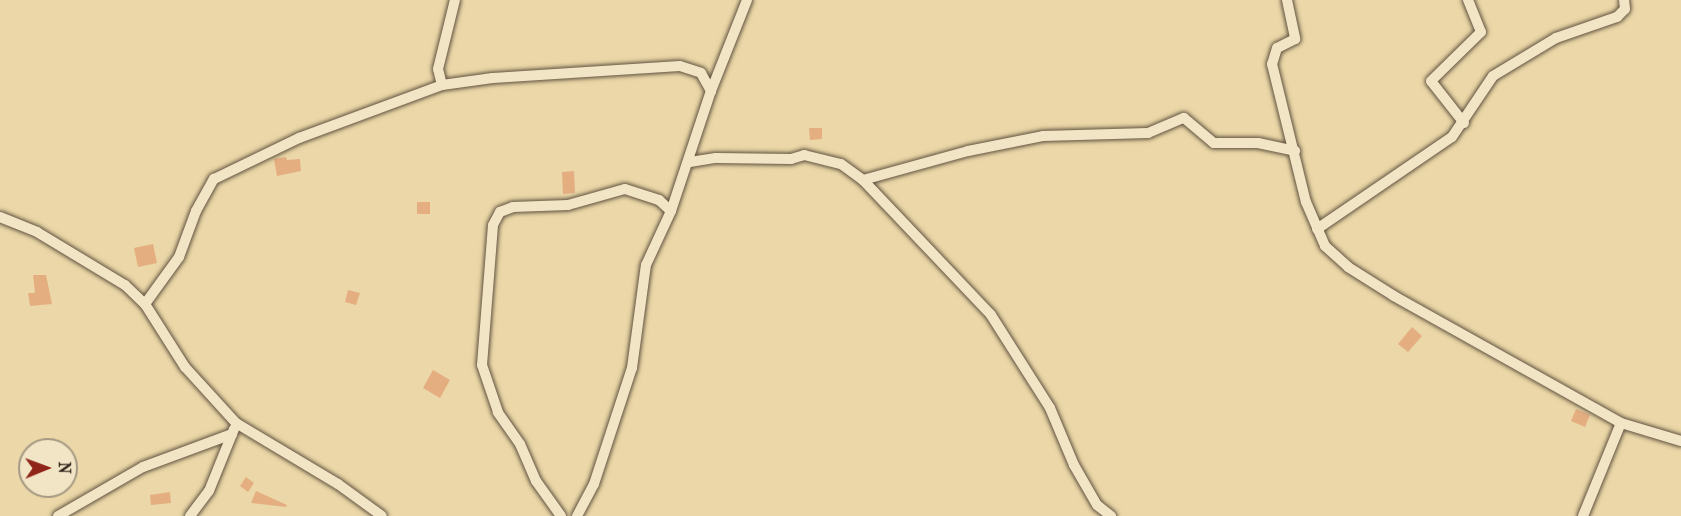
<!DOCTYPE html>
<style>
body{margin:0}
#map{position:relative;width:1681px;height:516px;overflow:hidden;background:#ebd7a7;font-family:"IM FELL French Canon",serif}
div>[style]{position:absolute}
.building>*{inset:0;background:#e4ae81}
.roads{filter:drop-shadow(0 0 2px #615341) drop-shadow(0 0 2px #615341)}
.minor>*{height:10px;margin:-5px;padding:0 5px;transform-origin:5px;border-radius:5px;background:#f2e5c6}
span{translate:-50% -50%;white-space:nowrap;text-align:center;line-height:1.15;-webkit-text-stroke:6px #f2e5c6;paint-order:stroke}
.north{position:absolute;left:18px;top:438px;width:60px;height:60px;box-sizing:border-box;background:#f2e5c6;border:2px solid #a69983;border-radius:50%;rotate:89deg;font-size:16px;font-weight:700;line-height:24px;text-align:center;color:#33271f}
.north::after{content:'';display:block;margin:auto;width:21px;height:27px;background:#8f2418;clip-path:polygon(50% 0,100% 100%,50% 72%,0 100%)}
</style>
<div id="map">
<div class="building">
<div style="clip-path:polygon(809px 128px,822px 128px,822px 139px,810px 140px)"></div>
<div style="clip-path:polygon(286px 157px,287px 160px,300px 159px,301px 171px,277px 176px,274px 159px)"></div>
<div style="clip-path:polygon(574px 171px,575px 193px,563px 194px,562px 172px)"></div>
<div style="clip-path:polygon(417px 202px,430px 202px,430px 214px,417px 214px)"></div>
<div style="clip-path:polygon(153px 244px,157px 263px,138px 267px,134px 248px)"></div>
<div style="clip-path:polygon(33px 275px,46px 275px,52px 304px,30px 306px,28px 293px,35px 293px)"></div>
<div style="clip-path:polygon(348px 290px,360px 293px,356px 305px,345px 302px)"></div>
<div style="clip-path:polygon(1412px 327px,1422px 336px,1408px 352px,1398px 344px)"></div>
<div style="clip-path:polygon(433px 370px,450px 380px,440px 398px,423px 388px)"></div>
<div style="clip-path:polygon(1576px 409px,1590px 415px,1585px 427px,1571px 421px)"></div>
<div style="clip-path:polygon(246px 477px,254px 483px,248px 492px,240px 486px)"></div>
<div style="clip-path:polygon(256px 491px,287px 505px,286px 507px,251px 503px)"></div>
<div style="clip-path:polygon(170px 492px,171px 503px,151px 505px,150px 495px)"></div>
</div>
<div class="roads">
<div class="minor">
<div style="left:1287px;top:0;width:40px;rotate:78deg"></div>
<div style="left:1295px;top:39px;width:20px;rotate:153deg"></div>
<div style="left:1277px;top:48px;width:17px;rotate:107deg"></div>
<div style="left:1272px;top:64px;width:142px;rotate:76.2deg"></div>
<div style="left:1306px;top:202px;width:48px;rotate:66.6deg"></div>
<div style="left:1325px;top:246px;width:31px;rotate:42deg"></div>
<div style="left:1348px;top:267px;width:54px;rotate:32.2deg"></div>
<div style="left:1394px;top:296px;width:260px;rotate:29.2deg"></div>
<div style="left:1621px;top:423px;width:63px;rotate:16.7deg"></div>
<div style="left:442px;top:85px;width:16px;rotate:-104deg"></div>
<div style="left:438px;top:69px;width:71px;rotate:-76.2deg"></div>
<div style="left:1464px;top:123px;width:53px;rotate:-128.2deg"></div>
<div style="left:1431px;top:81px;width:70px;rotate:-44.4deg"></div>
<div style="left:1481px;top:32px;width:35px;rotate:-112deg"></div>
<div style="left:690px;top:162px;width:26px;rotate:-9deg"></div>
<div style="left:716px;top:158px;width:75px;rotate:0.8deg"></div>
<div style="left:791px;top:159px;width:14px;rotate:-17deg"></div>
<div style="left:804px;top:155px;width:38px;rotate:14deg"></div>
<div style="left:841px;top:164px;width:27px;rotate:36deg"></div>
<div style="left:863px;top:180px;width:186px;rotate:46.5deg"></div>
<div style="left:991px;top:315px;width:110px;rotate:57.6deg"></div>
<div style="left:1050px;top:408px;width:62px;rotate:67.2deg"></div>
<div style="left:1074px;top:465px;width:46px;rotate:60.1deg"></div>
<div style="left:1097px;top:505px;width:18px;rotate:38deg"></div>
<div style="left:863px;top:180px;width:109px;rotate:-15.4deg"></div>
<div style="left:968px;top:151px;width:76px;rotate:-11.3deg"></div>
<div style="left:1043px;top:136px;width:105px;rotate:-1.6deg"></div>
<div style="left:1148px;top:133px;width:39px;rotate:-23deg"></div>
<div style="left:1184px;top:118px;width:39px;rotate:40deg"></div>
<div style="left:1214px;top:143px;width:44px"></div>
<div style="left:1258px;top:143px;width:38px;rotate:12deg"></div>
<div style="left:0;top:217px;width:40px;rotate:22deg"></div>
<div style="left:37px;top:232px;width:103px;rotate:31.1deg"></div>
<div style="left:125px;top:285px;width:28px;rotate:44deg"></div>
<div style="left:145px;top:304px;width:75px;rotate:57.6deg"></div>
<div style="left:185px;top:367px;width:76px;rotate:47.7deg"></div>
<div style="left:236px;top:423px;width:119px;rotate:30.9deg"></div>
<div style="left:338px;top:484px;width:54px;rotate:36deg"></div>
<div style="left:1317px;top:229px;width:163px;rotate:-34.3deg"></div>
<div style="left:1452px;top:137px;width:73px;rotate:-56.1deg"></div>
<div style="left:1493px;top:76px;width:74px;rotate:-31.1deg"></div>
<div style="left:1556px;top:38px;width:65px;rotate:-19deg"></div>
<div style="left:1617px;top:17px;width:11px;rotate:-45deg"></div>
<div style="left:1625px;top:9px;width:9px;rotate:-96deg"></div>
<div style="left:145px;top:304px;width:58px;rotate:-54.1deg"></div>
<div style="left:179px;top:257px;width:49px;rotate:-69.7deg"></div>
<div style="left:196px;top:211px;width:37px;rotate:-61deg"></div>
<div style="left:214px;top:179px;width:94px;rotate:-25.8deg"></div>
<div style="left:299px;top:138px;width:153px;rotate:-20.3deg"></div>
<div style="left:442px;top:85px;width:51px;rotate:-7.8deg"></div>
<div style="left:493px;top:78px;width:187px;rotate:-3.7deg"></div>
<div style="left:680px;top:66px;width:22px;rotate:18deg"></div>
<div style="left:701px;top:73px;width:21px;rotate:61deg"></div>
<div style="left:58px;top:516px;width:98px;rotate:-30deg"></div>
<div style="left:143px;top:467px;width:95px;rotate:-20.3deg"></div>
<div style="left:190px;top:516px;width:31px;rotate:-53deg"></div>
<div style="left:209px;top:491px;width:67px;rotate:-68deg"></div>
<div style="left:561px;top:516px;width:43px;rotate:-125.5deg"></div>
<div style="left:536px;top:481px;width:40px;rotate:-113.4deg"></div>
<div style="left:520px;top:444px;width:39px;rotate:-125deg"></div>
<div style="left:498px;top:412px;width:50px;rotate:-108.8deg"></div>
<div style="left:482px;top:365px;width:140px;rotate:-85.5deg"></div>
<div style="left:493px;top:225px;width:15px;rotate:-62deg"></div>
<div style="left:500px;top:212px;width:14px;rotate:-21deg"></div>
<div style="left:513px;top:207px;width:55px;rotate:-2.1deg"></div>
<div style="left:568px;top:205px;width:59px;rotate:-15.7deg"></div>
<div style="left:625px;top:189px;width:36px;rotate:18deg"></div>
<div style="left:659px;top:200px;width:16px;rotate:43deg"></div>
<div style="left:577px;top:516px;width:36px;rotate:-62deg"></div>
<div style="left:594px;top:484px;width:122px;rotate:-71.9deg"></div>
<div style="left:632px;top:368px;width:104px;rotate:-82.3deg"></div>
<div style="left:646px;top:265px;width:60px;rotate:-65.2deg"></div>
<div style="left:671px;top:211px;width:126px;rotate:-71.6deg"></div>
<div style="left:711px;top:91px;width:98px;rotate:-68.4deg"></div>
<div style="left:1583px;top:516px;width:100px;rotate:-67.8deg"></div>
</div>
</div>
<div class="north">N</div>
</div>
